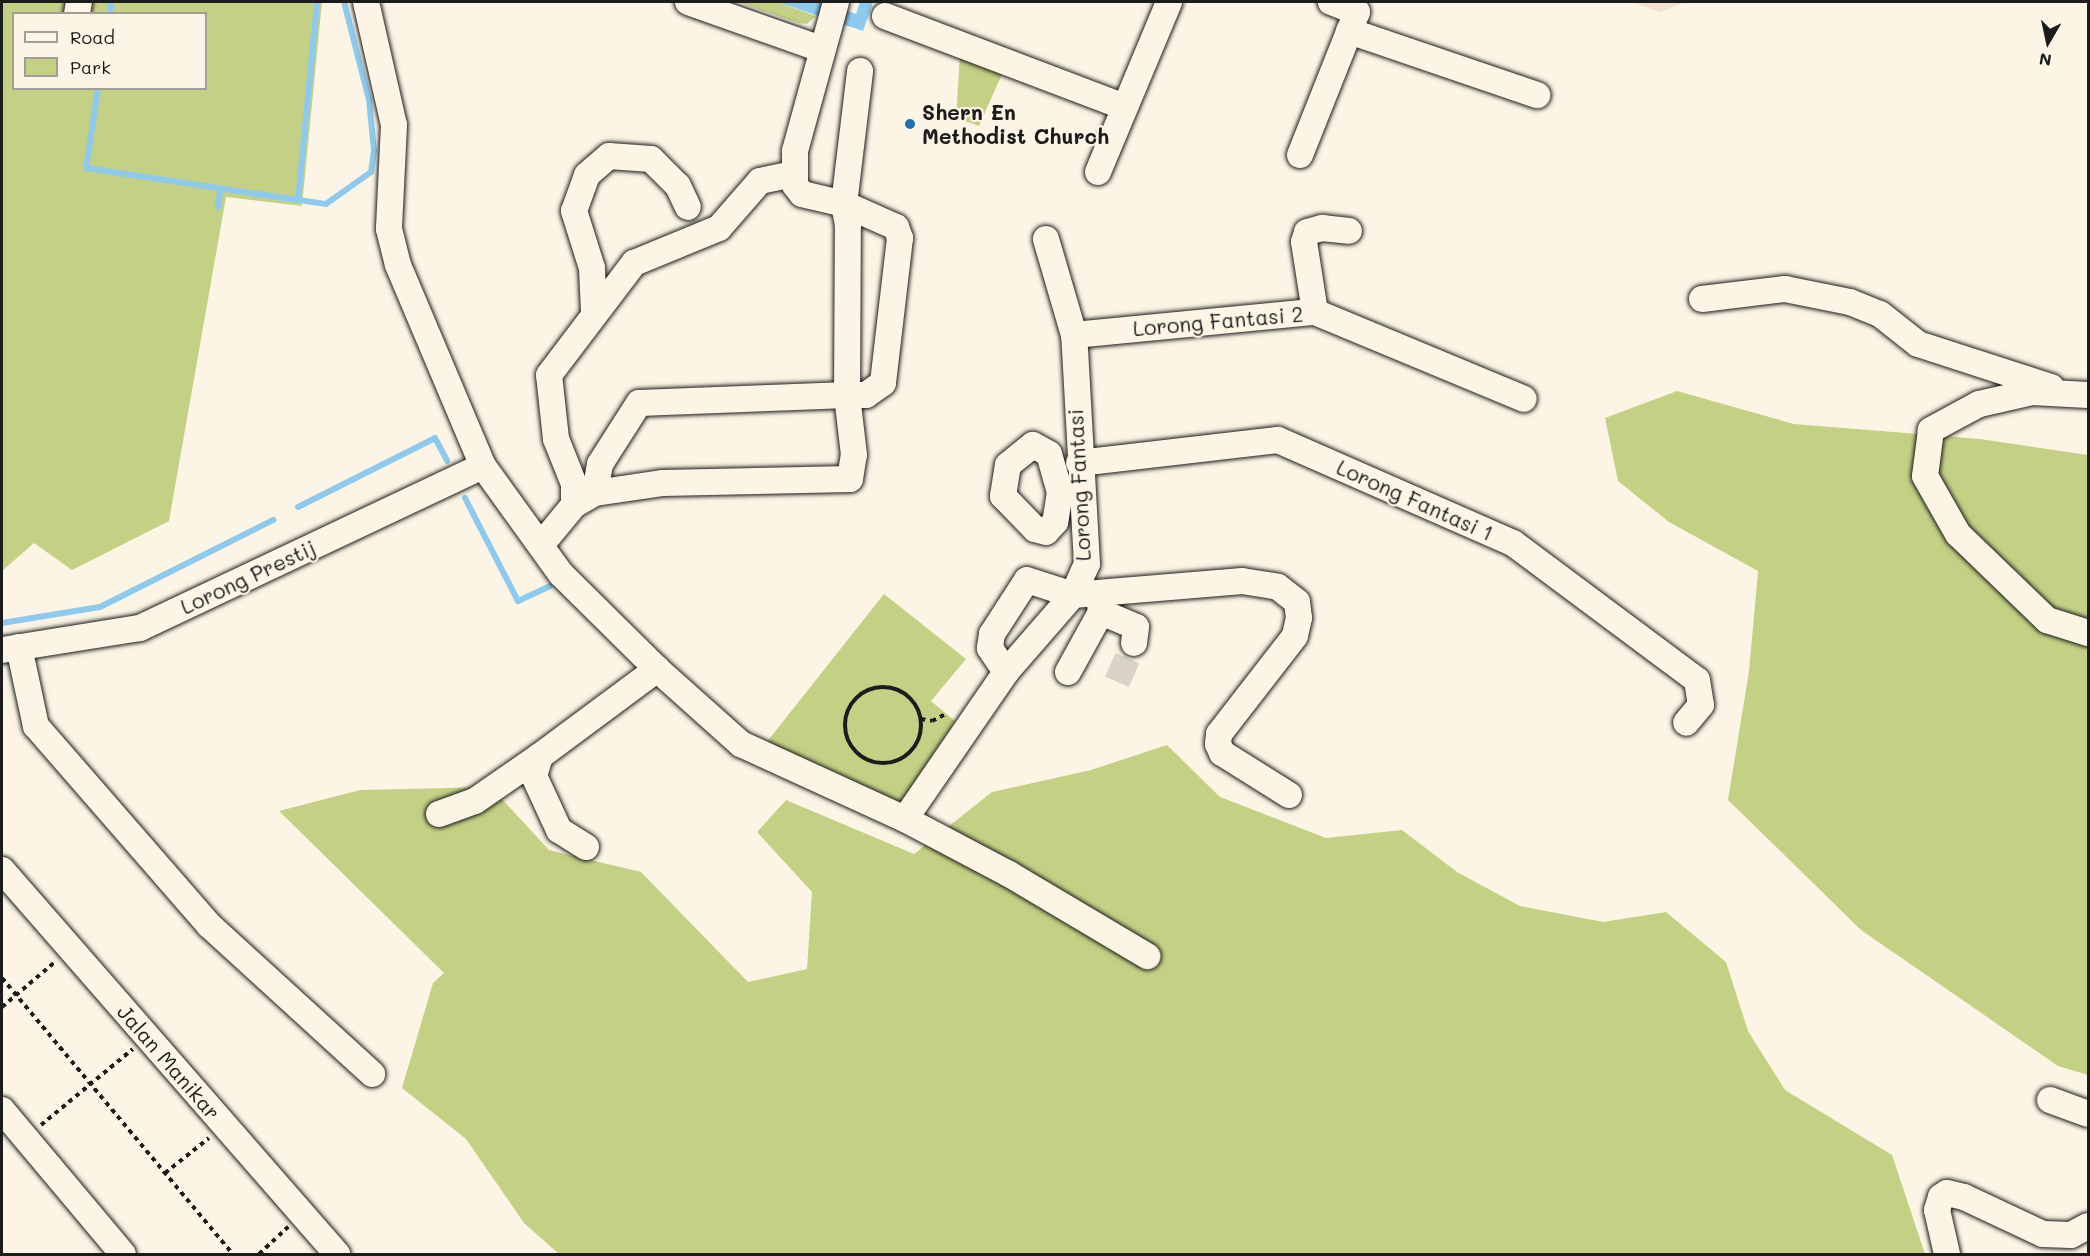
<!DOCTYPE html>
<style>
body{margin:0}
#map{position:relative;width:2090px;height:1256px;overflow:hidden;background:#fcf5e5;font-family:Mali,sans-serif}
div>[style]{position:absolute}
.built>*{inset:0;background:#f4e1cd}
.green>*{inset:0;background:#c4d185}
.water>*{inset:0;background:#8ecaee}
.stream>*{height:6px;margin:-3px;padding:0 3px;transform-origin:3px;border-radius:3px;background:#8ecaee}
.minor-tunnel>*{height:26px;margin-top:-13px;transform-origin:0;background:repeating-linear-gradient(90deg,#dad4c7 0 26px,transparent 0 39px)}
.path>*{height:4px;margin-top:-2px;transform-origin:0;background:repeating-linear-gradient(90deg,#1c1c1c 0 4.5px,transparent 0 9px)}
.path>.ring{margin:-2px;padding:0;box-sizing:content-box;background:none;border:4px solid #1c1c1c;border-radius:50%}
.roads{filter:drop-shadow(0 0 2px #1c1c1c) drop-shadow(0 0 2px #1c1c1c)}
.minor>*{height:26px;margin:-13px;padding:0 13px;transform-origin:13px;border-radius:13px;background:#fcf5e5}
.dots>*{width:16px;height:16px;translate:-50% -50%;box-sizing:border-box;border:3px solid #fcf5e5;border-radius:50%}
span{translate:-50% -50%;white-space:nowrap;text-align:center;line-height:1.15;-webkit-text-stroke:4.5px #fcf5e5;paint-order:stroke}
.poi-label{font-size:21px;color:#1c1c1c;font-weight:700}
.left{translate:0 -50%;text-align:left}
.street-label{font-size:21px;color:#1c1c1c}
.frame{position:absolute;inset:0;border:3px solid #1c1c1c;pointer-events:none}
.legend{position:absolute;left:12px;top:12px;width:195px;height:78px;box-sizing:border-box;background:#fcf5e5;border:2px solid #a29e95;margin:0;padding:8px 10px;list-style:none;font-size:18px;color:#1c1c1c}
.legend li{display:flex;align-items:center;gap:12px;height:30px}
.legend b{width:30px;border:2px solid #a29e95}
.north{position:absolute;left:2018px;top:12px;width:60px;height:60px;-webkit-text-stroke:4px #fcf5e5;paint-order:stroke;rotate:189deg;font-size:16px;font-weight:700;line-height:24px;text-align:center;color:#1c1c1c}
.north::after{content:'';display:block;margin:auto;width:21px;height:27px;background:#1c1c1c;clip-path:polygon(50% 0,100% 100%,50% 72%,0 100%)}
</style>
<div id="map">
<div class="built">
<div style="clip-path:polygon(1632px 2px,1686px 2px,1660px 12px)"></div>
</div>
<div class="green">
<div style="clip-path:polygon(evenodd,2px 2px,322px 2px,302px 206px,226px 197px,169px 521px,72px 570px,34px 543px,2px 571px,2px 2px,14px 14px,206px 14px,206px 88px,14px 88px,14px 14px)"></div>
<div style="clip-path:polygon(739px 2px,777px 2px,816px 16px,807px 24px,798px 23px)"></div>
<div style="clip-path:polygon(960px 54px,1003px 72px,979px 126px,956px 118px)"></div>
<div style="clip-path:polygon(1677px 391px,1794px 424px,1980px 439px,2088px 455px,2088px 1075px,2058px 1066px,1861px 930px,1728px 800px,1749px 671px,1758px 571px,1669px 522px,1618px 481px,1605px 418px)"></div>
<div style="clip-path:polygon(884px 594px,966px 659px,931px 701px,955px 721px,899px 806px,762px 748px)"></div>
<div style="clip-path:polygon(1167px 745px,1220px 797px,1326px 838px,1402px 830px,1457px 872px,1520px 906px,1603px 922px,1666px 912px,1726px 962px,1748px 1031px,1785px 1090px,1892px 1155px,1925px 1254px,559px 1254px,524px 1223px,466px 1139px,402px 1088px,433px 983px,444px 973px,279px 811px,360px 790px,491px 787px,549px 850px,641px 872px,748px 982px,807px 969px,812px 892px,757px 832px,786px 800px,914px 854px,992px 792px,1091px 770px)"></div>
</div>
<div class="water">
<div style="clip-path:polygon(777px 2px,823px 2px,856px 14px,860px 2px,873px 2px,863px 31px)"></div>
</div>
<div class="stream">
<div style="left:110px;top:14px;width:12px;rotate:-85deg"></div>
<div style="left:98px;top:88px;width:81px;rotate:98.5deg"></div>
<div style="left:86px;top:168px;width:214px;rotate:8.6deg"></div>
<div style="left:298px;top:200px;width:199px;rotate:-84.5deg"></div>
<div style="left:298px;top:200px;width:28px;rotate:8deg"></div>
<div style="left:326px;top:204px;width:55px;rotate:-35.4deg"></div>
<div style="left:371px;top:172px;width:22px;rotate:-82deg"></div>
<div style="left:374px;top:150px;width:50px;rotate:-95.7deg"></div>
<div style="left:369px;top:100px;width:101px;rotate:-104.3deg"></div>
<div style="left:218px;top:207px;width:17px;rotate:-83deg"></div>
<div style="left:465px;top:498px;width:116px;rotate:62.8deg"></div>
<div style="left:518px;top:601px;width:35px;rotate:-25deg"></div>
<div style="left:298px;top:507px;width:153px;rotate:-26.7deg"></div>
<div style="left:435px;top:438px;width:26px;rotate:62deg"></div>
<div style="left:2px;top:623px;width:99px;rotate:-9.3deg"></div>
<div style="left:100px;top:607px;width:194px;rotate:-26.7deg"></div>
</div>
<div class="minor-tunnel">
<div style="left:1117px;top:682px;width:43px;rotate:-66.4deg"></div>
</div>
<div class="path">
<div class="ring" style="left:845px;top:687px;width:72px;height:72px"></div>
<div style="left:921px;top:719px;width:11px;rotate:10deg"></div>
<div style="left:932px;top:721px;width:16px;rotate:-27deg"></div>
<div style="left:2px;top:978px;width:360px;rotate:50.1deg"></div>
<div style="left:2px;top:1007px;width:71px;rotate:-40.4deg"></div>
<div style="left:41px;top:1125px;width:119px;rotate:-39.6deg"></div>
<div style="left:165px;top:1173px;width:56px;rotate:-38.5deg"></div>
<div style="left:259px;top:1254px;width:40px;rotate:-43deg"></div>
</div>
<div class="roads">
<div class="minor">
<div style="left:366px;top:2px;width:126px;rotate:77.2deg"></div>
<div style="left:394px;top:125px;width:104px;rotate:92.8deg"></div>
<div style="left:389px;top:229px;width:37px;rotate:76deg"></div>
<div style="left:398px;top:265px;width:218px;rotate:67.1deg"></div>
<div style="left:483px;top:466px;width:133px;rotate:54.2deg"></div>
<div style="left:561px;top:574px;width:135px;rotate:44.7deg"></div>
<div style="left:657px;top:669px;width:113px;rotate:41.8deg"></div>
<div style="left:741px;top:744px;width:180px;rotate:24.6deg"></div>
<div style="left:905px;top:819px;width:118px;rotate:27.9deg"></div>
<div style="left:1009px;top:874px;width:161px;rotate:30.7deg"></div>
<div style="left:688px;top:2px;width:141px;rotate:19.5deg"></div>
<div style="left:836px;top:2px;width:155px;rotate:105.4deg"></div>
<div style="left:795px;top:151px;width:34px;rotate:90deg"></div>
<div style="left:795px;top:185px;width:11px;rotate:52deg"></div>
<div style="left:802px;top:194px;width:43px;rotate:13.4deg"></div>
<div style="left:844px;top:204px;width:134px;rotate:-83.1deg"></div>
<div style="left:77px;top:14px;width:12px;rotate:-81deg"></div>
<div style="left:885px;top:16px;width:256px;rotate:20.8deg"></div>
<div style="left:1349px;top:31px;width:199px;rotate:18.8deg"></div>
<div style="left:1300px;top:155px;width:154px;rotate:-68.3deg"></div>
<div style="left:1357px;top:12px;width:28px;rotate:-159deg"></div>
<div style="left:1098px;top:172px;width:184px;rotate:-67.3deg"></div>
<div style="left:844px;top:204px;width:57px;rotate:23.9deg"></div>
<div style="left:896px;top:227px;width:12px;rotate:70deg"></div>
<div style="left:900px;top:238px;width:146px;rotate:96.7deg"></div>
<div style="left:883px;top:383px;width:21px;rotate:145deg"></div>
<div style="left:866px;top:395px;width:19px;rotate:180deg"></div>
<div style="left:847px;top:395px;width:170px;rotate:-89.7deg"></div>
<div style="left:848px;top:225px;width:21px;rotate:-101deg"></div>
<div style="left:1702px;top:299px;width:84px;rotate:-6.9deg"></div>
<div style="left:1785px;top:289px;width:66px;rotate:11.3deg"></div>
<div style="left:1850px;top:302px;width:32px;rotate:22deg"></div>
<div style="left:1880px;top:314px;width:48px;rotate:38.3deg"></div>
<div style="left:1918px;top:344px;width:140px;rotate:17.9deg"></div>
<div style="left:594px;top:311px;width:43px;rotate:-92.7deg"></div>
<div style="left:592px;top:268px;width:60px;rotate:-107.5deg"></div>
<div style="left:574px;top:211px;width:38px;rotate:-70deg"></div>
<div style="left:587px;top:175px;width:29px;rotate:-41deg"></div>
<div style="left:609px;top:156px;width:42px;rotate:4.1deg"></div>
<div style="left:651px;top:159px;width:38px;rotate:45deg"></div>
<div style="left:678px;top:186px;width:23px;rotate:65deg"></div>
<div style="left:1315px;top:312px;width:71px;rotate:-98.9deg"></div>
<div style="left:1304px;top:242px;width:10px;rotate:-73deg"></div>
<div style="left:1307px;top:232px;width:16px;rotate:-15deg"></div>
<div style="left:1322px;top:228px;width:27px;rotate:6deg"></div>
<div style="left:1074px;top:335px;width:242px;rotate:-5.5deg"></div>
<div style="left:1315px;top:312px;width:226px;rotate:22.6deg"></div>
<div style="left:2088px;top:395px;width:56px;rotate:-176.9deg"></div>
<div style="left:2032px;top:392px;width:54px;rotate:167.2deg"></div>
<div style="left:1979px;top:404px;width:55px;rotate:151.6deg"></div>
<div style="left:1931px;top:430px;width:46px;rotate:97.4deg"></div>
<div style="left:1925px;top:476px;width:67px;rotate:60.4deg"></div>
<div style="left:1958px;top:534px;width:124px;rotate:44deg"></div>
<div style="left:2047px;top:620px;width:43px;rotate:17.6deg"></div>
<div style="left:1033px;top:445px;width:18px;rotate:29deg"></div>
<div style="left:1049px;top:454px;width:40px;rotate:74deg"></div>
<div style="left:1060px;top:492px;width:30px;rotate:99deg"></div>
<div style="left:1055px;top:522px;width:13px;rotate:132deg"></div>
<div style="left:1046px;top:532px;width:11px;rotate:-165deg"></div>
<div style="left:1035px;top:529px;width:46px;rotate:-134.1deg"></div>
<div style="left:1003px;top:496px;width:31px;rotate:-81deg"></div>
<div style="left:1008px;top:465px;width:32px;rotate:-39deg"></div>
<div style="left:1079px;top:463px;width:200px;rotate:-6.6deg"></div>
<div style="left:1278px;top:440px;width:257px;rotate:23.7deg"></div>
<div style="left:1513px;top:543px;width:229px;rotate:36.7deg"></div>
<div style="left:1697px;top:680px;width:25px;rotate:81deg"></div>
<div style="left:1701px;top:705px;width:23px;rotate:130deg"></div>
<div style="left:574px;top:505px;width:21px;rotate:-90deg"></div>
<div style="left:574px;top:484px;width:48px;rotate:-111.8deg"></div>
<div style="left:556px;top:439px;width:64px;rotate:-96.2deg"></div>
<div style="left:549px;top:375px;width:141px;rotate:-52.8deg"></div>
<div style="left:634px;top:263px;width:92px;rotate:-22.4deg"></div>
<div style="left:719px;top:228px;width:62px;rotate:-48.9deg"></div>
<div style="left:760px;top:181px;width:35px;rotate:-12deg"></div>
<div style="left:541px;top:545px;width:52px;rotate:-50.5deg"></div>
<div style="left:574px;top:505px;width:24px;rotate:-30deg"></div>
<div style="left:595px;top:493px;width:69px;rotate:-8.4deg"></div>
<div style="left:663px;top:483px;width:187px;rotate:-1.2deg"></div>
<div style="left:850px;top:479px;width:24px;rotate:-81deg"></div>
<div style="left:854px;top:455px;width:60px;rotate:-96.7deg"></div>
<div style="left:847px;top:395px;width:208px;rotate:177.8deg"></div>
<div style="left:639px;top:403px;width:72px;rotate:122.6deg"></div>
<div style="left:600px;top:464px;width:29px;rotate:100deg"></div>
<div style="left:1101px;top:612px;width:38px;rotate:23deg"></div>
<div style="left:1136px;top:627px;width:16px;rotate:97deg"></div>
<div style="left:19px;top:647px;width:81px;rotate:77.9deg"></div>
<div style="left:36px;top:726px;width:264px;rotate:49deg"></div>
<div style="left:209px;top:925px;width:221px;rotate:42.4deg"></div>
<div style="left:2px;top:650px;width:140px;rotate:-9.1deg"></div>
<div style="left:140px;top:628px;width:379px;rotate:-25.3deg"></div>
<div style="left:1006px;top:672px;width:29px;rotate:-124deg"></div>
<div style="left:990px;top:648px;width:14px;rotate:-82deg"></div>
<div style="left:992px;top:634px;width:64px;rotate:-57.1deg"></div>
<div style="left:1027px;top:580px;width:48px;rotate:18.1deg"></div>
<div style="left:1073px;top:595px;width:170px;rotate:-4.7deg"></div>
<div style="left:1242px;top:581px;width:36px;rotate:9deg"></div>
<div style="left:1278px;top:587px;width:24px;rotate:38deg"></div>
<div style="left:1297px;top:602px;width:16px;rotate:83deg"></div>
<div style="left:1299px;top:618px;width:18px;rotate:103deg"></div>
<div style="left:1295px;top:636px;width:124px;rotate:127.8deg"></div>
<div style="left:1219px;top:734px;width:10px;rotate:96deg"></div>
<div style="left:1218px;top:744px;width:10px;rotate:66deg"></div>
<div style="left:1222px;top:753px;width:79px;rotate:32.1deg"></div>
<div style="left:1068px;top:672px;width:68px;rotate:-61.2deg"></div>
<div style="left:1101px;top:612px;width:16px;rotate:-97deg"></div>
<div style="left:439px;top:814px;width:38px;rotate:-20deg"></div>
<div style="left:475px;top:801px;width:79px;rotate:-34.7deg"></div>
<div style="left:905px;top:819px;width:178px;rotate:-55.5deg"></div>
<div style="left:1006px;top:672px;width:102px;rotate:-49deg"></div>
<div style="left:1073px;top:595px;width:34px;rotate:-66deg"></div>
<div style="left:1087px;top:564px;width:229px;rotate:-93.2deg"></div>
<div style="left:1074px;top:335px;width:100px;rotate:-106.3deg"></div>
<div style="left:586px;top:847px;width:32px;rotate:-148deg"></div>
<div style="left:559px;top:830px;width:60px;rotate:-114.8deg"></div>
<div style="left:534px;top:776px;width:21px;rotate:-73deg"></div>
<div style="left:540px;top:756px;width:146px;rotate:-36.6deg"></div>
<div style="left:2px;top:870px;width:510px;rotate:48.9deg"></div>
<div style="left:2050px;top:1100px;width:40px;rotate:20.2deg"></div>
<div style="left:2px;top:1110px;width:188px;rotate:50deg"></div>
<div style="left:1947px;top:1254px;width:45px;rotate:-102.8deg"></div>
<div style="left:1937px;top:1210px;width:14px;rotate:-73deg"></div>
<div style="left:1941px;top:1197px;width:7px;rotate:-34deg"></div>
<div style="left:1947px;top:1193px;width:17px;rotate:13deg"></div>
<div style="left:1964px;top:1197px;width:87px;rotate:25.1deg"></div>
<div style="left:2043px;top:1234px;width:28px;rotate:2deg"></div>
<div style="left:2071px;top:1235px;width:19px;rotate:-28deg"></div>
</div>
</div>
<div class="dots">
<div style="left:910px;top:124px;background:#1f6fb2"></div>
</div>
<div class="poi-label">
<span class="left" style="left:922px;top:124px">Shern En<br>Methodist Church</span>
</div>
<div class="street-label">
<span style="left:1218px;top:321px;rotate:-5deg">Lorong Fantasi 2</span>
<span style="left:1079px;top:485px;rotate:-93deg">Lorong Fantasi</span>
<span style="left:1415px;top:500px;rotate:24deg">Lorong Fantasi 1</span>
<span style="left:248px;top:577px;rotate:-25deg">Lorong Prestij</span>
<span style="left:169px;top:1062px;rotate:49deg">Jalan Manikar</span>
</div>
<div class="frame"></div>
<ul class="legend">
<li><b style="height:8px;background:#fcf5e5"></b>Road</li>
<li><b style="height:16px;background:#c4d185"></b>Park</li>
</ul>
<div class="north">N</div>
</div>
